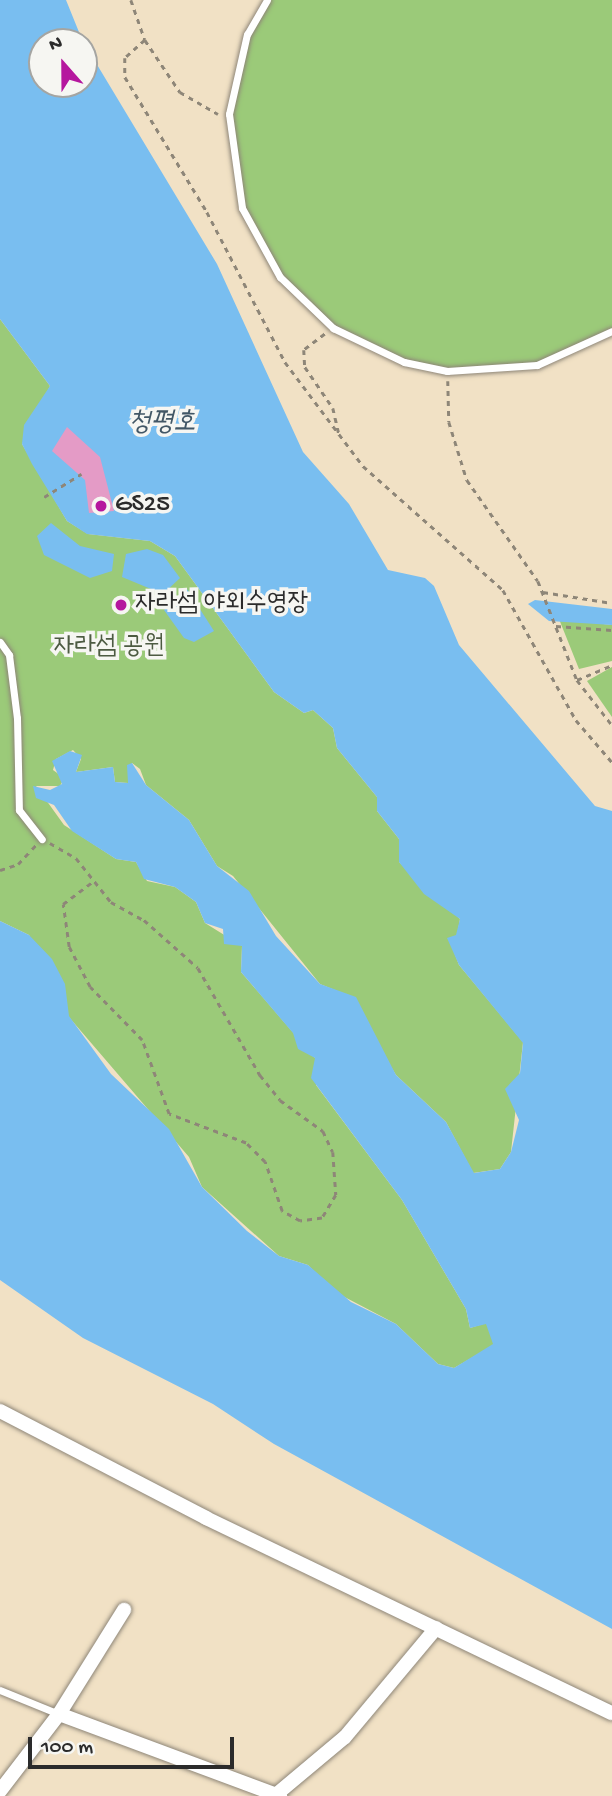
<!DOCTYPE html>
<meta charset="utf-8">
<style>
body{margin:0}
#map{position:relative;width:612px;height:1796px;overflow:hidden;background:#f1e1c5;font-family:"Gochi Hand","Poor Story",sans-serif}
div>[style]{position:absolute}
.green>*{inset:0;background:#9bca79}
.water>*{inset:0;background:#79bef0}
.building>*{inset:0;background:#e49bc6}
.path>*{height:2.5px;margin-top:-1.25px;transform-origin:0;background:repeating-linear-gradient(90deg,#8e8678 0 5px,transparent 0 10px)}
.roads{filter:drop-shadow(0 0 2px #8e8678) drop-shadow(0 0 2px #8e8678)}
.lane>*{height:7px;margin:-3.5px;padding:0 3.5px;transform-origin:3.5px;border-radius:3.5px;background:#fff}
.street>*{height:14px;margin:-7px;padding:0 7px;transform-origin:7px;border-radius:7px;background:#fff}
.dots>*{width:19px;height:19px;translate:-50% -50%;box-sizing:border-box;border:4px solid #f6f6f2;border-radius:50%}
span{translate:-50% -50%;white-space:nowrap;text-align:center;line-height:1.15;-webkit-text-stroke:7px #f6f6f2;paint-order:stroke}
.poi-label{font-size:26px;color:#2b2b2b}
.left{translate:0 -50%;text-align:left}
.park-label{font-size:26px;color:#4d5b42}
.water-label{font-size:28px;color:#425766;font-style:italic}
.north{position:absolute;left:28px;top:28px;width:70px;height:70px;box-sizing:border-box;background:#f6f6f2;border:2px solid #a5a5a2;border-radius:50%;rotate:339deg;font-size:19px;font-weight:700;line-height:28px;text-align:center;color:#2b2b2b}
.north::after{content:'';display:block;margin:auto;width:24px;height:32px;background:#b5179e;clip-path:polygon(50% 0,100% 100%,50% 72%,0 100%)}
.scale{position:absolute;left:28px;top:1737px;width:206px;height:32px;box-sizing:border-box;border:4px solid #2b2b2b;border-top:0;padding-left:9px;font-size:21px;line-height:24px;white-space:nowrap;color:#2b2b2b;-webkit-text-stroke:5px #f6f6f2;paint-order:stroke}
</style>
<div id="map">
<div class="green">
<div style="clip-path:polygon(267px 0,612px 0,612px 331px,537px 365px,447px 371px,404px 362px,333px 328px,280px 277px,242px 208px,229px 114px,247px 34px)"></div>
<div style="clip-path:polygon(0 319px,50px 386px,22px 444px,67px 521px,88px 534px,150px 541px,175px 556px,274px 692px,304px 713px,313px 710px,333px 728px,337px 748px,377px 797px,377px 811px,399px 839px,399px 862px,460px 919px,454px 952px,459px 965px,523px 1042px,511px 1152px,500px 1169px,473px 1173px,446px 1122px,396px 1075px,347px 995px,320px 984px,233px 876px,217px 866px,189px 820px,146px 785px,140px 769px,132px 763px,128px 783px,115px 782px,113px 767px,76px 772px,81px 759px,73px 750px,56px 759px,53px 770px,64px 778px,60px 786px,36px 786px,64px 825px,116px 859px,136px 862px,147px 881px,175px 887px,196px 902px,205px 923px,242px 946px,241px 972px,315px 1058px,316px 1085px,402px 1200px,466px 1309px,470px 1328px,486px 1323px,490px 1329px,494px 1345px,454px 1368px,438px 1364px,396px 1324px,335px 1292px,308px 1265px,279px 1256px,202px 1187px,189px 1157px,68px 1016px,29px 935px,0 921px)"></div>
<div style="clip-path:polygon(559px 619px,612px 625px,612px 661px,579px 669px)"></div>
<div style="clip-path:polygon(612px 667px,612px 717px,587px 681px)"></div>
</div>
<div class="water">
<div style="clip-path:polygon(0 0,66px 0,83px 42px,42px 42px,42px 84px,84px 84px,84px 43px,217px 264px,303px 452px,349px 504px,388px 570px,425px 578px,434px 586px,459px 645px,595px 806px,612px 811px,612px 1629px,274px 1444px,213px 1404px,83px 1338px,0 1280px,0 921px,29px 935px,52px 959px,65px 984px,69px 1016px,111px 1074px,169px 1129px,202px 1187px,247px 1231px,279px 1256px,308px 1265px,351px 1302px,396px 1324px,438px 1364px,454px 1368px,493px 1344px,486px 1324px,470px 1328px,466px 1309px,402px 1200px,311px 1078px,315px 1058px,298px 1049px,293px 1033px,241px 972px,242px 946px,224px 944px,223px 929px,205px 923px,196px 902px,175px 887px,144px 879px,136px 862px,116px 859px,72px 831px,54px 805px,36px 798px,33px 786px,50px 790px,62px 784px,52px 761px,70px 751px,82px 755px,76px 772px,113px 767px,115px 782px,128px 783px,127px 765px,132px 763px,146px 785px,189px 820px,217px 866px,249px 891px,276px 936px,320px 984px,356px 997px,396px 1075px,446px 1122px,474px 1173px,500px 1169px,511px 1152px,519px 1120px,505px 1089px,520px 1073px,523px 1043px,459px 965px,447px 938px,456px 935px,460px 919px,424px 894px,399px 862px,399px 839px,377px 811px,377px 797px,337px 748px,333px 728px,313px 710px,304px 713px,274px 692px,175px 556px,150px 541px,87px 534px,67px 521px,32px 464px,22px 444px,24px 425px,50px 386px,0 319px)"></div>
<div style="clip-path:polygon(51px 523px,80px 546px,114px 554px,112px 571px,90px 578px,44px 555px,37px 536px)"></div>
<div style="clip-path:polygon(147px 549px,163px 555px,180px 578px,163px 594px,122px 577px,126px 554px)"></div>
<div style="clip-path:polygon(187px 589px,214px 631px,194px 642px,184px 638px,164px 610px)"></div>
<div style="clip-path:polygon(535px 600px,612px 609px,612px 625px,549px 621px,528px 604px)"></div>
</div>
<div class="building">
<div style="clip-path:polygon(67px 427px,100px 457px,114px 511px,89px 513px,85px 480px,52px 451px)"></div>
</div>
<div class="path">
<div style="left:131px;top:0;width:42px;rotate:70.7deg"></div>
<div style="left:145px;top:40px;width:63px;rotate:56.1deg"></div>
<div style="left:180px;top:92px;width:44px;rotate:30.1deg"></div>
<div style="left:145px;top:40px;width:27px;rotate:138deg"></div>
<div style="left:125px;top:58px;width:19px;rotate:90deg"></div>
<div style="left:125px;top:77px;width:158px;rotate:58.7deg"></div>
<div style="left:207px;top:212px;width:169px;rotate:62.5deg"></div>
<div style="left:285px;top:362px;width:130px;rotate:53.1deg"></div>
<div style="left:363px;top:466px;width:187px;rotate:41.5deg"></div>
<div style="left:503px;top:590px;width:149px;rotate:60.7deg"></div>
<div style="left:576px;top:720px;width:55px;rotate:49.4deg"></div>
<div style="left:325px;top:334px;width:26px;rotate:143deg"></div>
<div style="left:304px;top:350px;width:17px;rotate:87deg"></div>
<div style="left:305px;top:367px;width:50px;rotate:55.7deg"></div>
<div style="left:333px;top:408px;width:26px;rotate:77deg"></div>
<div style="left:448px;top:381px;width:41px;rotate:88.6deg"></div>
<div style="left:449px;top:422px;width:61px;rotate:72.8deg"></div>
<div style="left:467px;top:480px;width:123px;rotate:54.9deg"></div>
<div style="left:538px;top:581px;width:106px;rotate:68.5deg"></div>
<div style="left:577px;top:680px;width:57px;rotate:52.1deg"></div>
<div style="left:44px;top:497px;width:44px;rotate:-31.9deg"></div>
<div style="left:543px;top:592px;width:70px;rotate:9.1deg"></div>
<div style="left:556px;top:626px;width:56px;rotate:4.1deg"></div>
<div style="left:577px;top:680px;width:38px;rotate:-23deg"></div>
<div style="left:50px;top:843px;width:30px;rotate:30deg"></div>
<div style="left:76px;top:858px;width:56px;rotate:51.5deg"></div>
<div style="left:111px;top:902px;width:38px;rotate:29deg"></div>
<div style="left:144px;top:920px;width:72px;rotate:41.6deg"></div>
<div style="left:198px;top:968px;width:124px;rotate:59.9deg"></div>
<div style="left:260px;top:1075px;width:32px;rotate:51deg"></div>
<div style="left:280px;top:1100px;width:53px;rotate:35.8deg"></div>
<div style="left:323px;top:1131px;width:23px;rotate:65deg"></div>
<div style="left:333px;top:1152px;width:43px;rotate:86deg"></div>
<div style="left:336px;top:1195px;width:27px;rotate:121deg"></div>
<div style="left:322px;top:1218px;width:22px;rotate:172deg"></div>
<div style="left:300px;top:1221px;width:21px;rotate:-151deg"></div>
<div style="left:282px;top:1211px;width:52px;rotate:-109.1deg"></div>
<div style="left:265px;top:1162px;width:27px;rotate:-135deg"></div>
<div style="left:246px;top:1143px;width:82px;rotate:-159.4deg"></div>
<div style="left:169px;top:1114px;width:79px;rotate:-110deg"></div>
<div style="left:142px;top:1040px;width:74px;rotate:-134.5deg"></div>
<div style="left:90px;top:987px;width:45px;rotate:-117.7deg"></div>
<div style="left:69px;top:947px;width:43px;rotate:-97.9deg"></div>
<div style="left:63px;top:904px;width:38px;rotate:-37deg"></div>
<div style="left:0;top:870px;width:19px;rotate:-18deg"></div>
<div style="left:18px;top:864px;width:26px;rotate:-47deg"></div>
</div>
<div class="roads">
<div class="lane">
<div style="left:267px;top:0;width:39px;rotate:120deg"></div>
<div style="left:247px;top:34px;width:82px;rotate:102.7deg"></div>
<div style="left:229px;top:114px;width:95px;rotate:82.1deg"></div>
<div style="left:242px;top:208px;width:79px;rotate:61.2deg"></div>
<div style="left:280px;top:277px;width:74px;rotate:43.9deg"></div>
<div style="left:333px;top:328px;width:79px;rotate:25.6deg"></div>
<div style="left:404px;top:362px;width:44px;rotate:11.8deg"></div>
<div style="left:447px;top:371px;width:90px;rotate:-3.8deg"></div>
<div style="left:537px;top:365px;width:82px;rotate:-24.4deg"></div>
<div style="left:0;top:642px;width:16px;rotate:55deg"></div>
<div style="left:9px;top:655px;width:64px;rotate:82.8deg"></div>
<div style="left:17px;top:718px;width:92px;rotate:88.8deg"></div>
<div style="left:19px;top:810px;width:37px;rotate:52deg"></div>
<div style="left:0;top:1690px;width:64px;rotate:22.1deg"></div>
</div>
<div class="street">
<div style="left:0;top:1411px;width:232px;rotate:27.4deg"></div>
<div style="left:206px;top:1518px;width:450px;rotate:25.7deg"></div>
<div style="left:59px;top:1714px;width:236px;rotate:20.4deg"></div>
<div style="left:0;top:1791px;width:97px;rotate:-52.5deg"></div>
<div style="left:59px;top:1714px;width:123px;rotate:-58deg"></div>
<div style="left:278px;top:1793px;width:87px;rotate:-39.9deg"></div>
<div style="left:345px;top:1737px;width:142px;rotate:-50.1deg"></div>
</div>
</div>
<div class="dots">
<div style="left:101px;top:506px;background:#b5179e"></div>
<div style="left:121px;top:605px;background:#b5179e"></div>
</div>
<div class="poi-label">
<span class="left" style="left:115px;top:506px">GS25</span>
<span class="left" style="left:135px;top:605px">자라섬 야외수영장</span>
</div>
<div class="park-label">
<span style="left:109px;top:648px">자라섬 공원</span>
</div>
<div class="water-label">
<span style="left:162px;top:424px">청평호</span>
</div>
<div class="north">N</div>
<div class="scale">100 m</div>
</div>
